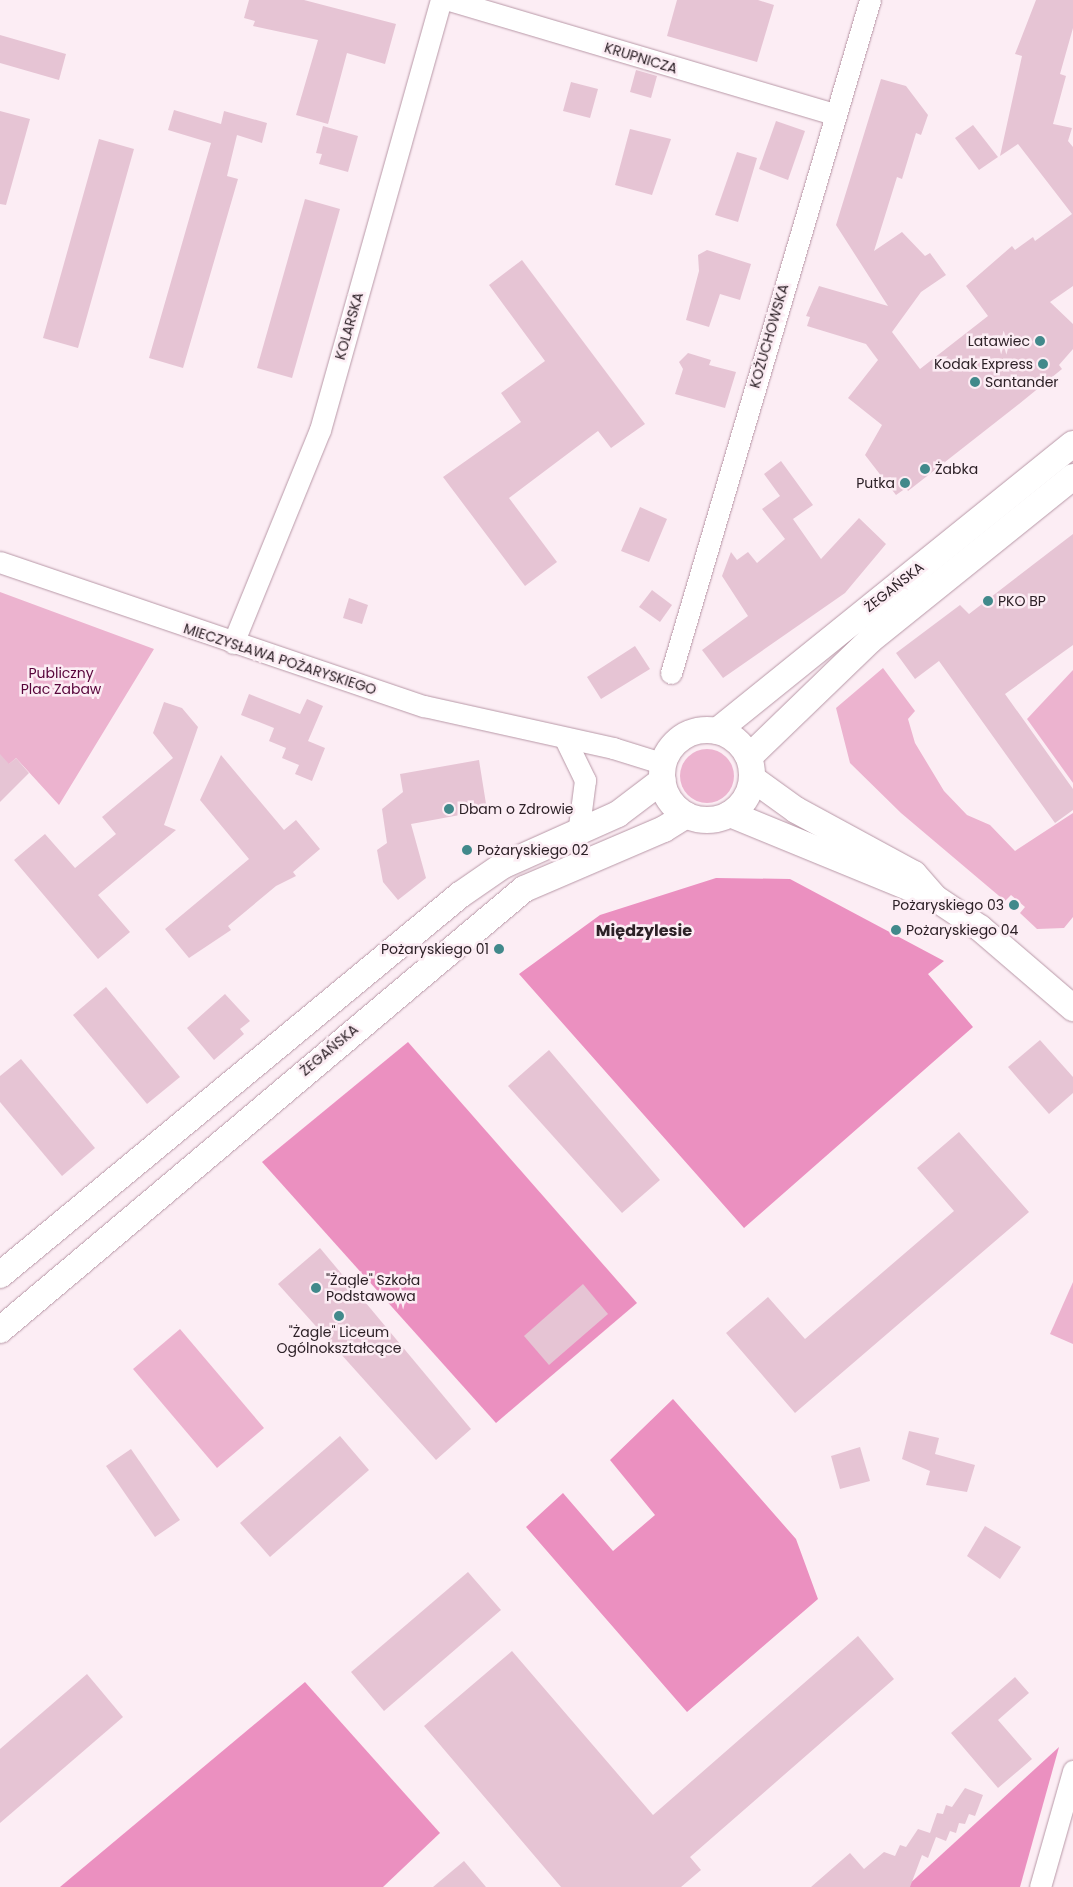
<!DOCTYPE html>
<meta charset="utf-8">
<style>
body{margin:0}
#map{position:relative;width:1073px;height:1887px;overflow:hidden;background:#fcedf4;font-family:Poppins,sans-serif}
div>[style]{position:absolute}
.green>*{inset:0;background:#ecb3cf}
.round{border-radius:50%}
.forest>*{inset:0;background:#eb90c0}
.building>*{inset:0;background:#e6c4d4}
.roads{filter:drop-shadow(0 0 1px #b898a7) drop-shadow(0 0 1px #b898a7)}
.minor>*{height:21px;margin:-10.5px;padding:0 10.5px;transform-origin:10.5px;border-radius:10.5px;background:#fff}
.tertiary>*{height:26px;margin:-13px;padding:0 13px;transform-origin:13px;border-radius:13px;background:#fff}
.tertiary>.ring{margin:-13px;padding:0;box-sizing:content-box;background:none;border:26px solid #fff;border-radius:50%}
.dots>*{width:14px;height:14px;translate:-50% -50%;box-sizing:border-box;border:2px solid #fcedf4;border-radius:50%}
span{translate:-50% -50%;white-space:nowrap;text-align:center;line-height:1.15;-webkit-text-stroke:5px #fcedf4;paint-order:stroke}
.street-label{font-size:14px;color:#2d2127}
.poi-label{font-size:14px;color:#2d2127}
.right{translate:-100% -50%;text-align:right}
.left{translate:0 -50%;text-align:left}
.park-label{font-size:14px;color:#57043a}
.quarter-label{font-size:16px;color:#2d2127;font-weight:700}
</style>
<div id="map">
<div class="green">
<div style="clip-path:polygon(0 592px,154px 649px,59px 805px,16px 758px,0 772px)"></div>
<div style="clip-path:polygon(883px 668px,915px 711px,908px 719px,915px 743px,944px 791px,967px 815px,990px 825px,1015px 851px,1073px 813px,1073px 917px,1064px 928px,1037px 929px,1020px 913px,1025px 907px,1011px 895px,1005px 901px,901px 813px,850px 763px,836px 708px)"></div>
<div style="clip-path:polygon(1073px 670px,1073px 783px,1027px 719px)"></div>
<div class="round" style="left:680px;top:749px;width:54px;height:54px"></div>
<div style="clip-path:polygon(1073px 1282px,1073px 1344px,1050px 1334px)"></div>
<div style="clip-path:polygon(180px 1329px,264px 1428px,217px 1468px,133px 1369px)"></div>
</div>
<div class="forest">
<div style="clip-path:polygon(716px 878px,790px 879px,944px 961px,928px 974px,973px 1027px,744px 1228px,519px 974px,600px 915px)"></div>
<div style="clip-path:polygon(408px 1042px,637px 1303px,496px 1423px,262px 1162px)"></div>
<div style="clip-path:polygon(673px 1399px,796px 1539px,818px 1599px,687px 1712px,526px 1527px,563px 1493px,613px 1551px,655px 1515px,610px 1460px)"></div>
<div style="clip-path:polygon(305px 1682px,440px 1833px,383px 1887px,60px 1887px)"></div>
<div style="clip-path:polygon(1059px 1747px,1020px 1887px,906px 1887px)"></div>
</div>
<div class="building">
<div style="clip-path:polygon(249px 0,304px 0,396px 24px,385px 64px,347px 53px,328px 124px,296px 115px,318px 40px,253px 26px,255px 21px,244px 18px)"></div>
<div style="clip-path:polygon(677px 0,758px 0,774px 5px,757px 62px,667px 36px)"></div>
<div style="clip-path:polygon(1036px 0,1073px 0,1073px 28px,1060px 74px,1066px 76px,1053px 124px,1072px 128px,1068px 141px,1073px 147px,1073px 286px,1050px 302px,1073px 324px,1073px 349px,1059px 365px,1062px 369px,1019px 404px,908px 491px,906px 488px,896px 495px,865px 455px,882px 425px,848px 398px,878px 360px,866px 344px,807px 326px,810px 317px,806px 316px,819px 286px,888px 306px,836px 225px,881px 79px,906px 86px,928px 115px,921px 135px,916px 133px,902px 179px,897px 177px,874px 251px,902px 232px,925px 256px,930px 253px,946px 275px,921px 292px,892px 332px,920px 369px,988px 316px,966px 286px,1012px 246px,1015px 250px,1033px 237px,1035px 241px,1072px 214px,1018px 144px,1000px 156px,1022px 56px,1015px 54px)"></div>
<div style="clip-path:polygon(0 35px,66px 54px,59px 80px,0 63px)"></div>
<div style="clip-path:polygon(636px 70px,657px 76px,651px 98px,630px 92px)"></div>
<div style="clip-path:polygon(571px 82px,598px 89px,590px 118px,563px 111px)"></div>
<div style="clip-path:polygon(174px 110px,221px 124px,224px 111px,267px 123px,262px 143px,237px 135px,227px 176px,238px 179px,183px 368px,149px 358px,211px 143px,168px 130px)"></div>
<div style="clip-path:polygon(0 111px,30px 119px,6px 205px,0 204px)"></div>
<div style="clip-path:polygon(776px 121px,805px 131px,788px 180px,759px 169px)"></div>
<div style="clip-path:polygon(973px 125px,998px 157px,979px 170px,955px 138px)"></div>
<div style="clip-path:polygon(323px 126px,358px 136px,348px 172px,319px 164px,322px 154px,316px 153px)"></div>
<div style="clip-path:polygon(630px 129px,671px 139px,652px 195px,615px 185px)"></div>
<div style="clip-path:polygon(99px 139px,134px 149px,78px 348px,43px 338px)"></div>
<div style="clip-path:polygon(737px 152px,757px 158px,738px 222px,715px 215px)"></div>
<div style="clip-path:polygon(305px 199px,340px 209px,292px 378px,257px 368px)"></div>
<div style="clip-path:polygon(707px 250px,751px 264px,740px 300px,720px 294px,709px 327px,686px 320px,699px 271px,698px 255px)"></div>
<div style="clip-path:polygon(522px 260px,645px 424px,611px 448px,598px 431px,509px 498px,557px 562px,525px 586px,443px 477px,521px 422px,501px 393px,545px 361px,489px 285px)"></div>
<div style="clip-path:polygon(688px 353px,711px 360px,709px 365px,736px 372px,725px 408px,675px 394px,683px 369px,679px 362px)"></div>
<div style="clip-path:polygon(781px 461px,813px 505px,793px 519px,821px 559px,859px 518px,886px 544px,845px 593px,723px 678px,702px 650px,748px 616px,722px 576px,731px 552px,737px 560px,748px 552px,757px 563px,785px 539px,762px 509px,780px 496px,764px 474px)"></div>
<div style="clip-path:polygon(640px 507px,667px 519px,649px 562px,621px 551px)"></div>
<div style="clip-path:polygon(1073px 534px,1073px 645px,1005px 694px,1073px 789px,1073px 810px,1055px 823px,939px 661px,915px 679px,896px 653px,960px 605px,969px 614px)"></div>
<div style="clip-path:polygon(652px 590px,672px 605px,660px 622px,639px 607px)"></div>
<div style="clip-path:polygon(349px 598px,368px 605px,362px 624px,343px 618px)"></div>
<div style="clip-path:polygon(635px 646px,650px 669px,601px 699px,587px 677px)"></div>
<div style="clip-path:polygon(249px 694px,300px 714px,307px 699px,323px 706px,308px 741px,325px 748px,312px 781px,295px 774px,299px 765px,282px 758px,286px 748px,269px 741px,274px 728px,241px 715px)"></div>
<div style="clip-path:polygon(164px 702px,182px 708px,198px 727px,164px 825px,176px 830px,98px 895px,130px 932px,98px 959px,14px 860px,45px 834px,75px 868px,116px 834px,102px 817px,173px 758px,153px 733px)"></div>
<div style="clip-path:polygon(0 754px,9px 764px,16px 758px,29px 773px,0 802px)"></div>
<div style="clip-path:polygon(221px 755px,284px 830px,296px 820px,320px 849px,293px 872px,296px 876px,276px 886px,228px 926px,231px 930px,189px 958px,165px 929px,249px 859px,200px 800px)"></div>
<div style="clip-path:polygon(479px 760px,487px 810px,411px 824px,426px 878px,398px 900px,383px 882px,377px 850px,387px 843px,382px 809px,403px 792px,400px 774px)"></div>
<div style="clip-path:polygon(106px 987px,180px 1077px,147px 1104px,73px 1015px)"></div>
<div style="clip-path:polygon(225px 994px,250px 1021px,240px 1029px,244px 1034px,214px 1060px,187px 1028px)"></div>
<div style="clip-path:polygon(1040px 1040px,1073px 1077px,1073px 1093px,1049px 1114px,1008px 1067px)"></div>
<div style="clip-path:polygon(549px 1050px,660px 1180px,622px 1213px,508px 1086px)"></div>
<div style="clip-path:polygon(21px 1059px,95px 1148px,62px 1176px,0 1102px,0 1076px)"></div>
<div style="clip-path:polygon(959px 1132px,1029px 1212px,795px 1413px,726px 1333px,768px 1297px,805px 1339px,954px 1211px,917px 1168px)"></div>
<div style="clip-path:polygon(320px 1248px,471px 1429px,436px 1460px,278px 1284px)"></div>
<div style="clip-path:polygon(583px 1284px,608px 1314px,549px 1365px,524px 1336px)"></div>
<div style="clip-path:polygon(909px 1431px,939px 1438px,935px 1454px,975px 1465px,967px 1492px,926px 1485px,930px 1471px,902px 1459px)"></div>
<div style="clip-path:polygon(340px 1436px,369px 1470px,270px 1557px,240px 1523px)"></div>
<div style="clip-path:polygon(860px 1447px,870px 1481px,840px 1489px,831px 1456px)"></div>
<div style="clip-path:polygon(131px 1449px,180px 1520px,155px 1537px,106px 1466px)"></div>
<div style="clip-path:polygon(985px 1526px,1021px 1547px,1000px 1579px,967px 1556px)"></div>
<div style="clip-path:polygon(468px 1572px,501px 1610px,384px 1711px,351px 1672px)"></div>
<div style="clip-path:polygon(858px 1636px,894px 1679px,690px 1857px,701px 1870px,681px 1887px,561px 1887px,424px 1726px,512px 1651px,653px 1815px)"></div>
<div style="clip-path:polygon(87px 1674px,123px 1717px,0 1823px,0 1749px)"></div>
<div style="clip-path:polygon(1015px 1677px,1029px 1693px,998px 1720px,1032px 1759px,998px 1788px,951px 1733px)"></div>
<div style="clip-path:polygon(965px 1788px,983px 1795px,975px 1816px,969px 1814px,965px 1824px,959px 1823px,956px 1833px,950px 1831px,946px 1841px,936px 1837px,928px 1858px,922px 1855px,910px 1887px,811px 1887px,850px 1853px,864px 1869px,884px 1852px,895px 1856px,900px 1845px,906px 1847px,918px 1829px,930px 1833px,937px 1813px,943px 1814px,946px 1805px,952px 1807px)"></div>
<div style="clip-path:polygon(464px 1861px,486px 1887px,433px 1887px)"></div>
</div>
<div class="roads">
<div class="minor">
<div style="left:449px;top:0;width:401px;rotate:16.5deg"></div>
<div style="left:0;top:562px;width:448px;rotate:18.8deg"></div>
<div style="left:424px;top:706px;width:194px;rotate:12.5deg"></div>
<div style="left:613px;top:748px;width:53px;rotate:17.4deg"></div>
<div style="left:233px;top:643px;width:230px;rotate:-67.8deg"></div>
<div style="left:320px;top:430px;width:447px;rotate:-74.3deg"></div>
<div style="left:671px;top:673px;width:702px;rotate:-73.53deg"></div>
<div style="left:565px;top:739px;width:46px;rotate:64deg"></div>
<div style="left:585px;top:780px;width:54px;rotate:97.4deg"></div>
<div style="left:1040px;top:1887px;width:121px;rotate:-74.1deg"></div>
</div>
<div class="tertiary">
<div class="ring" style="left:662px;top:730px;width:64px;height:64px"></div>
<div style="left:717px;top:731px;width:457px;rotate:-38.9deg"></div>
<div style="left:749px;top:757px;width:168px;rotate:-44deg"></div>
<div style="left:870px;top:640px;width:260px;rotate:-38.8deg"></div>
<div style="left:753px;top:779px;width:53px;rotate:35.8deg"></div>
<div style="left:796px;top:810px;width:134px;rotate:28.5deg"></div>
<div style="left:914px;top:874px;width:32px;rotate:49deg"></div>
<div style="left:935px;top:898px;width:54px;rotate:33.7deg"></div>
<div style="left:980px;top:928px;width:123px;rotate:40.7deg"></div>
<div style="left:730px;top:814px;width:218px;rotate:22.3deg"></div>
<div style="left:0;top:1275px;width:597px;rotate:-39.56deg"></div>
<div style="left:460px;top:895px;width:51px;rotate:-34.6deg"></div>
<div style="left:502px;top:866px;width:127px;rotate:-24.1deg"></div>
<div style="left:618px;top:814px;width:56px;rotate:-37.1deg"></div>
<div style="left:0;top:1330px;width:685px;rotate:-40.08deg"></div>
<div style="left:524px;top:889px;width:152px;rotate:-23.2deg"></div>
<div style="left:664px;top:829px;width:26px;rotate:-32deg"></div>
</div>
</div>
<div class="dots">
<div style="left:1040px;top:341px;background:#41898b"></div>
<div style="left:1043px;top:364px;background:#41898b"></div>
<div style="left:975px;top:382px;background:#41898b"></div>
<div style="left:925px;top:469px;background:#41898b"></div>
<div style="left:905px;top:483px;background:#41898b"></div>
<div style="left:988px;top:601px;background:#41898b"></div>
<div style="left:449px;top:809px;background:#41898b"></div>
<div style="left:467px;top:850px;background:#41898b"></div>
<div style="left:1014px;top:905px;background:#41898b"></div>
<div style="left:896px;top:930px;background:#41898b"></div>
<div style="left:499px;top:949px;background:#41898b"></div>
<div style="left:316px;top:1288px;background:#41898b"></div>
<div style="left:339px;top:1316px;background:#41898b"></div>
</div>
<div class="street-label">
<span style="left:641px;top:58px;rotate:17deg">KRUPNICZA</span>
<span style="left:349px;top:326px;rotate:-74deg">KOLARSKA</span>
<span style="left:769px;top:336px;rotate:-74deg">KOŻUCHOWSKA</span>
<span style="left:894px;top:587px;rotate:-38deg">ŻEGAŃSKA</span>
<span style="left:280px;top:659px;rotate:18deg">MIECZYSŁAWA POŻARYSKIEGO</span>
<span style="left:329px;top:1050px;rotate:-40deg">ŻEGAŃSKA</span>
</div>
<div class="poi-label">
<span class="right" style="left:1030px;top:341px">Latawiec</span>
<span class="right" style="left:1033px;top:364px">Kodak Express</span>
<span class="left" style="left:985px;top:382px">Santander</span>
<span class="left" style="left:935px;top:469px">Żabka</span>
<span class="right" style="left:895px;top:483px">Putka</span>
<span class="left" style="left:998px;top:601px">PKO BP</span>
<span class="left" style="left:459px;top:809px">Dbam o Zdrowie</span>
<span class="left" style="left:477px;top:850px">Pożaryskiego 02</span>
<span class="right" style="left:1004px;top:905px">Pożaryskiego 03</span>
<span class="left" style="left:906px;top:930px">Pożaryskiego 04</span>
<span class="right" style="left:489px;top:949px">Pożaryskiego 01</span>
<span class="left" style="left:326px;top:1288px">"Żagle" Szkoła<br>Podstawowa</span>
<span style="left:339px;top:1340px">"Żagle" Liceum<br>Ogólnokształcące</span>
</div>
<div class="park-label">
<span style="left:61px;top:681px">Publiczny<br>Plac Zabaw</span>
</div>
<div class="quarter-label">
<span style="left:644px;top:931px">Międzylesie</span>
</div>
</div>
